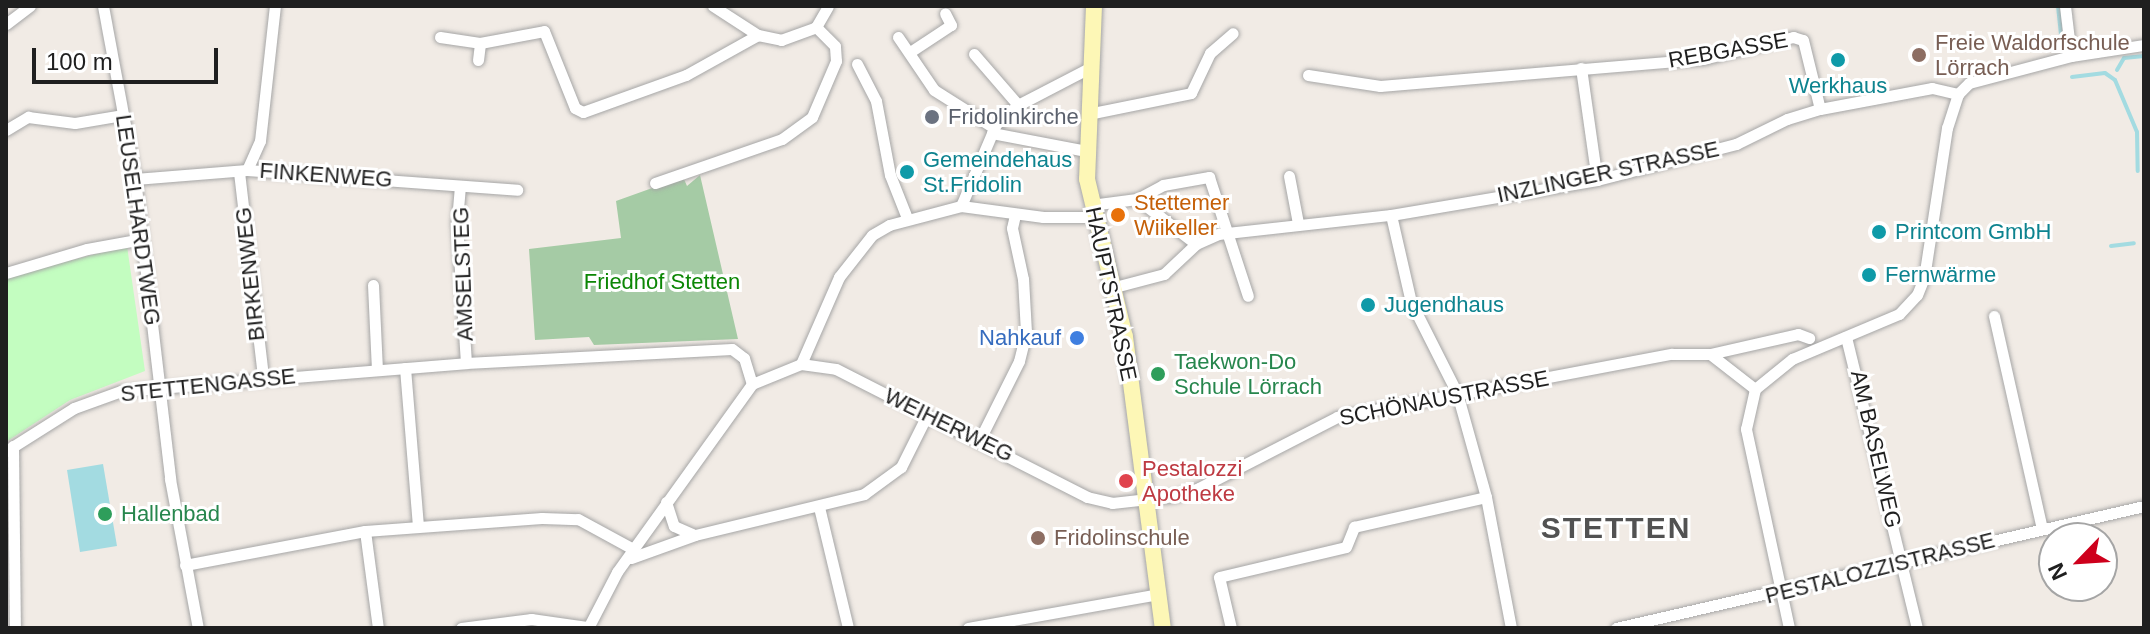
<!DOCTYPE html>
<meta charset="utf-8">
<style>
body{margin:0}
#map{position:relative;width:2150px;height:634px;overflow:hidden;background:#f1ebe5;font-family:Helvetica,sans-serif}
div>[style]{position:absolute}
.cemetery>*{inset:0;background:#a5cba5}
.park>*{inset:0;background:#c3fdc0}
.water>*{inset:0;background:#a3dbe1}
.stream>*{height:4px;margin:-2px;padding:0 2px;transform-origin:2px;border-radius:2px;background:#a3dbe1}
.roads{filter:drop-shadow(0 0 2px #a6a6a6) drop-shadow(0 0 2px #a6a6a6)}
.street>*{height:11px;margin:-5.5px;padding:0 5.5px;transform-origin:5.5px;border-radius:5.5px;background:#fff}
.secondary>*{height:16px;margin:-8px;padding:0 8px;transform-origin:8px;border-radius:8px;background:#fdf7b6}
.dots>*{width:22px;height:22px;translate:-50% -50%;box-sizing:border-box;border:4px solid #fff;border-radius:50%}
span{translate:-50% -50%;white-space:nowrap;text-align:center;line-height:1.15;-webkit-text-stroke:6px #fff;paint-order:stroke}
.education-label{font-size:22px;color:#785e54}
.left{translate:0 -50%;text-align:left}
.street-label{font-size:22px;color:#1f1f1f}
.culture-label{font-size:22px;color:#0d838f}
.worship-label{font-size:22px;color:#5b616d}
.food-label{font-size:22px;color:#c56008}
.park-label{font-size:22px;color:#0c8605}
.shop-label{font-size:22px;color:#366cbe}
.right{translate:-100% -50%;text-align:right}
.leisure-label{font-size:22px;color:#27864d}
.health-label{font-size:22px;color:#be3a42}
.district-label{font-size:30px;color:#525252;font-weight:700;letter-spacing:2px}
.frame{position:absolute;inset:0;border:8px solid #1f1f1f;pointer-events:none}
.north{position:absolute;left:2038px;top:522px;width:80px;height:80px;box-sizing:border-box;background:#fff;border:2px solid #a5a5a5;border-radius:50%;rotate:245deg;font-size:22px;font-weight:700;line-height:32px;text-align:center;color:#1f1f1f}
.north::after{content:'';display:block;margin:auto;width:28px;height:36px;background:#ce001c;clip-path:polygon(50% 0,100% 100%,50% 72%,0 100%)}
.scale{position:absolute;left:32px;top:48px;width:186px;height:36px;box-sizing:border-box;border:4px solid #1f1f1f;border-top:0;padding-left:10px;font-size:24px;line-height:28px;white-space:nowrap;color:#1f1f1f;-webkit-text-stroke:6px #fff;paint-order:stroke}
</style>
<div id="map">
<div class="cemetery">
<div style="clip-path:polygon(700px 175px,738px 339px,594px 345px,589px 337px,535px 340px,529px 249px,621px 238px,616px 201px,683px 177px,687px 186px)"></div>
</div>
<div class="park">
<div style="clip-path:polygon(127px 246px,145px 371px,70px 400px,6px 442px,6px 277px)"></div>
</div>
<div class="water">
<div style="clip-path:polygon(103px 464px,117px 546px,80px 552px,67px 470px)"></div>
</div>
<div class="stream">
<div style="left:2058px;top:6px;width:36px;rotate:84deg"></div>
<div style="left:2117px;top:70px;width:14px;rotate:-60deg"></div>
<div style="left:2124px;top:58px;width:20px;rotate:-6deg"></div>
<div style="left:2072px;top:77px;width:33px;rotate:-7deg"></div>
<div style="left:2105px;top:73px;width:12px;rotate:35deg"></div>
<div style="left:2115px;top:80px;width:56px;rotate:67.1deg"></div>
<div style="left:2137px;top:132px;width:39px;rotate:89deg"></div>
<div style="left:2111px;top:246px;width:23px;rotate:-7deg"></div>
</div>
<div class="roads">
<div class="street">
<div style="left:103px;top:6px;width:176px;rotate:79.5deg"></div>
<div style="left:135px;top:179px;width:302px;rotate:83.3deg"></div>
<div style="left:170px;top:479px;width:152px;rotate:79.4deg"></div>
<div style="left:713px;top:6px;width:54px;rotate:32.8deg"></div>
<div style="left:758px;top:35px;width:24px;rotate:12deg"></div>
<div style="left:781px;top:40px;width:37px;rotate:-20deg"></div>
<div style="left:816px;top:27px;width:24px;rotate:-60deg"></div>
<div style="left:2065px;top:6px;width:50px;rotate:83.2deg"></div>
<div style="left:6px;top:24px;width:30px;rotate:-37deg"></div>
<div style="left:440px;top:37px;width:40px;rotate:8.5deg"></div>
<div style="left:898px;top:37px;width:64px;rotate:55.8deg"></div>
<div style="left:934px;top:90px;width:71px;rotate:32.3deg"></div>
<div style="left:910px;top:52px;width:49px;rotate:-33.4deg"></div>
<div style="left:951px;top:25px;width:13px;rotate:-117deg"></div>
<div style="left:974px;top:54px;width:67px;rotate:49.2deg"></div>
<div style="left:478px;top:60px;width:17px;rotate:-83deg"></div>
<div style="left:480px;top:43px;width:65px;rotate:-10.6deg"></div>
<div style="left:544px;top:31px;width:83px;rotate:68.1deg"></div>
<div style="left:575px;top:108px;width:9px;rotate:27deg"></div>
<div style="left:583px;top:112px;width:109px;rotate:-19.8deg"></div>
<div style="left:686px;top:75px;width:82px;rotate:-29.1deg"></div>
<div style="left:857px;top:64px;width:42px;rotate:62.8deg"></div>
<div style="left:876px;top:101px;width:75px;rotate:79.3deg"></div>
<div style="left:890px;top:175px;width:46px;rotate:68.4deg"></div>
<div style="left:1581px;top:68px;width:113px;rotate:81.9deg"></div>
<div style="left:1308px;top:75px;width:73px;rotate:8.7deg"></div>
<div style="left:1380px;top:86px;width:324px;rotate:-4.8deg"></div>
<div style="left:1703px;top:59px;width:93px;rotate:-13.7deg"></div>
<div style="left:1793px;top:37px;width:10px;rotate:17deg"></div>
<div style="left:1803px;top:40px;width:71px;rotate:76.2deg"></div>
<div style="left:1088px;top:114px;width:105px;rotate:-11.5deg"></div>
<div style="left:1191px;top:93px;width:44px;rotate:-64.6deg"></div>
<div style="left:1210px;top:53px;width:30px;rotate:-41deg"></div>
<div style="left:6px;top:130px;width:26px;rotate:-31deg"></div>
<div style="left:28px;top:117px;width:47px;rotate:7.3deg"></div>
<div style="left:75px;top:123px;width:49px;rotate:-9.5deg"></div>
<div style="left:992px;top:133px;width:96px;rotate:10.8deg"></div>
<div style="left:247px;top:170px;width:32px;rotate:-66deg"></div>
<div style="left:260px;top:141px;width:136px;rotate:-83.7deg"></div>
<div style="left:239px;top:172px;width:206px;rotate:83.3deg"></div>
<div style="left:1289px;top:176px;width:48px;rotate:79.2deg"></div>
<div style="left:135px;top:179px;width:112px;rotate:-4.6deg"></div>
<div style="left:247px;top:170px;width:271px;rotate:4.2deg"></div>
<div style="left:655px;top:183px;width:134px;rotate:-19.1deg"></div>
<div style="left:782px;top:139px;width:37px;rotate:-36deg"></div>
<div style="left:812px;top:117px;width:61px;rotate:-66.8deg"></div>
<div style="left:836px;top:61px;width:15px;rotate:-94deg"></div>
<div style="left:835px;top:46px;width:27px;rotate:-135deg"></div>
<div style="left:460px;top:186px;width:38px;rotate:95deg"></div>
<div style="left:457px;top:224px;width:139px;rotate:86.3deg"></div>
<div style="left:1137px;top:199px;width:30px;rotate:-28deg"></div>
<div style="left:1163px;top:185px;width:47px;rotate:-9.9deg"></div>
<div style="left:1209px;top:177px;width:125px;rotate:71.9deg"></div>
<div style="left:1091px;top:205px;width:46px;rotate:-7.4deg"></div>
<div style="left:1137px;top:199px;width:74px;rotate:37.3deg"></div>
<div style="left:961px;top:206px;width:89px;rotate:-66.9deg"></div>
<div style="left:996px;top:124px;width:29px;rotate:-41deg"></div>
<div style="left:1018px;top:105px;width:80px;rotate:-27.5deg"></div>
<div style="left:1391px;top:215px;width:89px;rotate:77.1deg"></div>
<div style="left:1411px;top:302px;width:102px;rotate:63.2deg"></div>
<div style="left:1457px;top:393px;width:108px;rotate:74.4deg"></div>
<div style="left:1486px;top:497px;width:133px;rotate:79.2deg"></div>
<div style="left:6px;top:273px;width:84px;rotate:-16.5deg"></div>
<div style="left:87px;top:249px;width:56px;rotate:-10.3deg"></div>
<div style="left:373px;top:285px;width:85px;rotate:87.3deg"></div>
<div style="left:1111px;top:288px;width:55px;rotate:-14.8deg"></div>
<div style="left:1164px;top:274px;width:44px;rotate:-43.2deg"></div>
<div style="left:1196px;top:244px;width:24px;rotate:-24deg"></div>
<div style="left:1218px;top:234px;width:174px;rotate:-6.3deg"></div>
<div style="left:1391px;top:215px;width:209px;rotate:-9.6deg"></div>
<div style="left:1597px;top:180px;width:144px;rotate:-14.5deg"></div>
<div style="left:1736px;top:144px;width:57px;rotate:-26.1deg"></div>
<div style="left:1787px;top:119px;width:34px;rotate:-17deg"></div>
<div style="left:1820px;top:109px;width:114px;rotate:-10.6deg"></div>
<div style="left:1932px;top:88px;width:27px;rotate:13deg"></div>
<div style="left:1994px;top:316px;width:218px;rotate:77.3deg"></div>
<div style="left:1846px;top:337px;width:300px;rotate:76.3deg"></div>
<div style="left:1710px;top:354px;width:90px;rotate:-12.8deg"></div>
<div style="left:1798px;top:334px;width:12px;rotate:20deg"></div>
<div style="left:801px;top:364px;width:95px;rotate:-66.4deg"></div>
<div style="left:839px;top:277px;width:53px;rotate:-51.8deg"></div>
<div style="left:872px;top:235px;width:20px;rotate:-30deg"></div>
<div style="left:889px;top:225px;width:74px;rotate:-14.8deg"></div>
<div style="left:961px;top:206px;width:83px;rotate:7.6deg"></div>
<div style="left:1043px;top:217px;width:50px"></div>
<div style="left:405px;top:368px;width:159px;rotate:85.3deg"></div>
<div style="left:752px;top:384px;width:53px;rotate:-22.2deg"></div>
<div style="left:801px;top:364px;width:35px;rotate:8deg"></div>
<div style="left:836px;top:369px;width:282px;rotate:27deg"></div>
<div style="left:1087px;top:497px;width:26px;rotate:13deg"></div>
<div style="left:1112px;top:503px;width:63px;rotate:-6.3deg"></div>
<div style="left:1175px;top:496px;width:25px;rotate:-18deg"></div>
<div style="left:1199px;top:488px;width:155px;rotate:-27.2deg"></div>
<div style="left:1337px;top:417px;width:341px;rotate:-10.7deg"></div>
<div style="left:1672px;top:354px;width:38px"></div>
<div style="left:1710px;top:354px;width:57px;rotate:37.9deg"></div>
<div style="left:980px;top:439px;width:87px;rotate:-63.4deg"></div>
<div style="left:1019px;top:361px;width:30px;rotate:-76deg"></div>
<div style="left:1026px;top:332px;width:53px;rotate:-93.2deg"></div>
<div style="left:1023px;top:279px;width:52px;rotate:-102.2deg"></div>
<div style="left:1012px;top:228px;width:13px;rotate:-77deg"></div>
<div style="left:13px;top:446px;width:182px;rotate:89.4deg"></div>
<div style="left:6px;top:451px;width:80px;rotate:-32.3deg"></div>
<div style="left:74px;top:408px;width:50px;rotate:-19.9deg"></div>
<div style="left:121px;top:391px;width:346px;rotate:-4.6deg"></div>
<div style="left:466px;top:363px;width:266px;rotate:-3deg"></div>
<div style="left:732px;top:349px;width:15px;rotate:37deg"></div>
<div style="left:744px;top:358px;width:27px;rotate:73deg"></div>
<div style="left:752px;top:384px;width:231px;rotate:125.7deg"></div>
<div style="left:617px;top:572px;width:63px;rotate:117.4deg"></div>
<div style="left:666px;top:502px;width:25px;rotate:72deg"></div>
<div style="left:674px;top:526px;width:20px;rotate:24deg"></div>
<div style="left:819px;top:507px;width:124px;rotate:76.5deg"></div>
<div style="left:365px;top:531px;width:98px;rotate:82.4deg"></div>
<div style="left:631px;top:558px;width:68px;rotate:-19.8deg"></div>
<div style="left:695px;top:535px;width:174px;rotate:-13.6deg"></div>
<div style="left:864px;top:494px;width:46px;rotate:-36.1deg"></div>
<div style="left:901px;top:467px;width:58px;rotate:-63.4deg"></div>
<div style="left:185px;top:565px;width:183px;rotate:-10.7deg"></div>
<div style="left:365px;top:531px;width:177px;rotate:-4.2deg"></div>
<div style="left:542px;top:518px;width:36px;rotate:2deg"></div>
<div style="left:578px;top:519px;width:63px;rotate:28.6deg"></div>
<div style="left:461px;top:628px;width:71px;rotate:-7.3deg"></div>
<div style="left:531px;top:619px;width:58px;rotate:8deg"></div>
<div style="left:968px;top:628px;width:193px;rotate:-10.1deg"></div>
<div style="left:1231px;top:628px;width:52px;rotate:-103.2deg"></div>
<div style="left:1219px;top:577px;width:130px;rotate:-13.3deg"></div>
<div style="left:1346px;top:547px;width:22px;rotate:-68deg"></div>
<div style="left:1354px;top:527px;width:135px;rotate:-12.8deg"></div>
<div style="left:1616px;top:628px;width:542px;rotate:-13.01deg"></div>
<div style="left:1789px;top:628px;width:204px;rotate:-102.2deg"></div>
<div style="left:1746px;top:429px;width:41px;rotate:-77.3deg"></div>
<div style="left:1755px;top:389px;width:48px;rotate:-39deg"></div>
<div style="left:1792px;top:359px;width:116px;rotate:-22.8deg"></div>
<div style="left:1899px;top:314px;width:26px;rotate:-47deg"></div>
<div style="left:1917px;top:295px;width:18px;rotate:-68deg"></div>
<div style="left:1924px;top:278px;width:152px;rotate:-81.3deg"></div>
<div style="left:1947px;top:128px;width:36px;rotate:-72deg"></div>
<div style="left:1958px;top:94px;width:16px;rotate:-45deg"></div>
<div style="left:1969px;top:83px;width:106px;rotate:-14.8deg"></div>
<div style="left:2071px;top:56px;width:74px;rotate:-8.6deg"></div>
</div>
<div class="secondary">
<div style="left:1094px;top:6px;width:173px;rotate:92.3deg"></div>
<div style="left:1087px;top:179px;width:163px;rotate:76.5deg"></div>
<div style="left:1125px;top:337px;width:293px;rotate:82.6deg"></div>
</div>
</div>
<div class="dots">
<div style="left:1919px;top:55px;background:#8d6e63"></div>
<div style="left:1838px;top:60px;background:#0f9aa8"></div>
<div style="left:932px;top:117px;background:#6b7280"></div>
<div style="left:907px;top:172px;background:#0f9aa8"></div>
<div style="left:1118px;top:215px;background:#e8710a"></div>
<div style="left:1879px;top:232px;background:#0f9aa8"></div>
<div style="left:1869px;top:275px;background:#0f9aa8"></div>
<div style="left:1368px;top:305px;background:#0f9aa8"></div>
<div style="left:1077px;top:338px;background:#3f7fe0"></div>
<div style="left:1158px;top:374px;background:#2e9e5b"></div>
<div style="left:1126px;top:481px;background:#e0444e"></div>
<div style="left:105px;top:514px;background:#2e9e5b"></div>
<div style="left:1038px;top:538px;background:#8d6e63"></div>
</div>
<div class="education-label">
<span class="left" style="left:1935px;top:55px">Freie Waldorfschule<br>Lörrach</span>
<span class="left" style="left:1054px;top:538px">Fridolinschule</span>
</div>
<div class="street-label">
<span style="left:1728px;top:50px;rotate:-10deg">REBGASSE</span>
<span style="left:1608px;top:172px;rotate:-12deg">INZLINGER STRASSE</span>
<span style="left:326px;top:175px;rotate:4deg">FINKENWEG</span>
<span style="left:138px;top:220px;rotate:82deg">LEUSELHARDTWEG</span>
<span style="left:250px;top:274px;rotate:-96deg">BIRKENWEG</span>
<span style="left:463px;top:274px;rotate:-92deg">AMSELSTEG</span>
<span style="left:1111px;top:294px;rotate:78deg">HAUPTSTRASSE</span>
<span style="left:208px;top:385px;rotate:-6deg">STETTENGASSE</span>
<span style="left:1444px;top:398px;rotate:-11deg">SCHÖNAUSTRASSE</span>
<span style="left:949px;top:425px;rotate:26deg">WEIHERWEG</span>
<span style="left:1876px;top:449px;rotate:77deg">AM BASELWEG</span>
<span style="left:1880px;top:568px;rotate:-14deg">PESTALOZZISTRASSE</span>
</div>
<div class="culture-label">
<span style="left:1838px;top:86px">Werkhaus</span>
<span class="left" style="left:923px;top:172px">Gemeindehaus<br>St.Fridolin</span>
<span class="left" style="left:1895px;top:232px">Printcom GmbH</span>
<span class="left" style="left:1885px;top:275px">Fernwärme</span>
<span class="left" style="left:1384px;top:305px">Jugendhaus</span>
</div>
<div class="worship-label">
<span class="left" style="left:948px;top:117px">Fridolinkirche</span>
</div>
<div class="food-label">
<span class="left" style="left:1134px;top:215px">Stettemer<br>Wiikeller</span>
</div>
<div class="park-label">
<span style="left:662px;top:282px">Friedhof Stetten</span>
</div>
<div class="shop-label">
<span class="right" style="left:1061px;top:338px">Nahkauf</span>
</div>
<div class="leisure-label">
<span class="left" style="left:1174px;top:374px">Taekwon-Do<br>Schule Lörrach</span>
<span class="left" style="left:121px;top:514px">Hallenbad</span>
</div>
<div class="health-label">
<span class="left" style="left:1142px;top:481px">Pestalozzi<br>Apotheke</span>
</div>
<div class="district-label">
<span style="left:1616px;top:528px">STETTEN</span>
</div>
<div class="frame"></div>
<div class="north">N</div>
<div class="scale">100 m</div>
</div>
